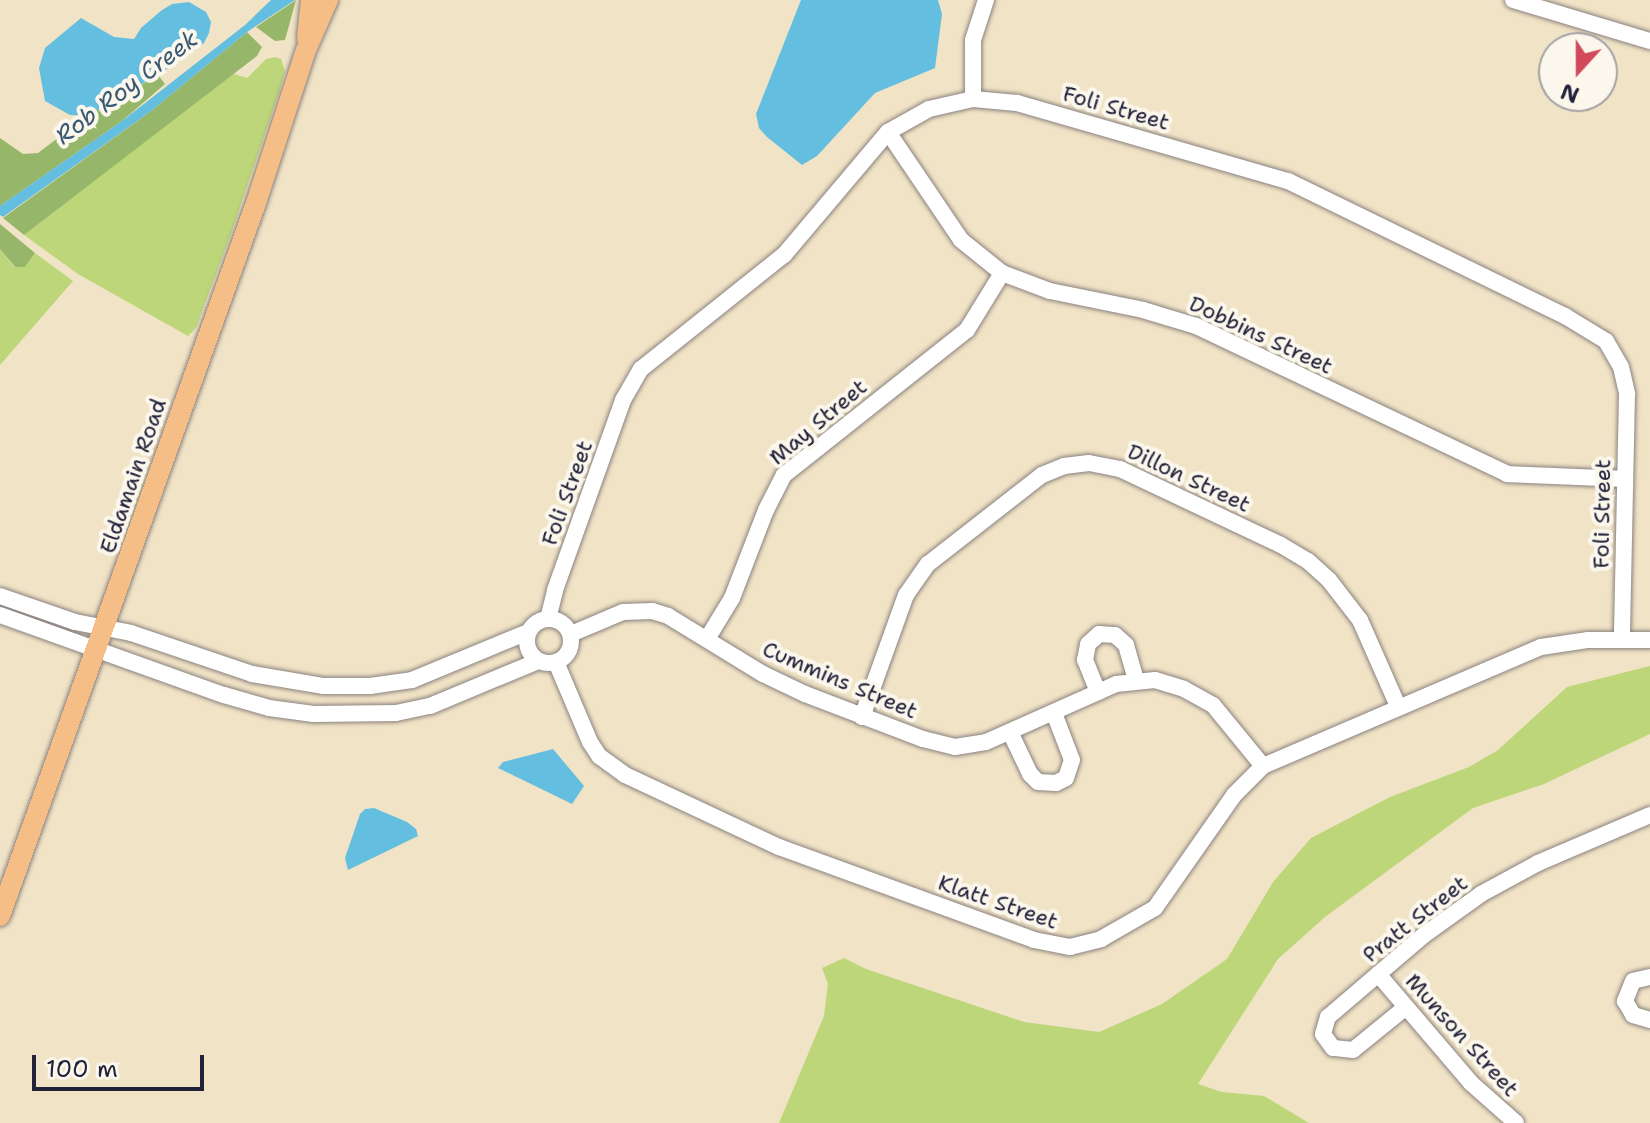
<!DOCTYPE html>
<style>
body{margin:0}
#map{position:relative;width:1650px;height:1123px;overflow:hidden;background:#f1e3c5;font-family:"Shantell Sans",sans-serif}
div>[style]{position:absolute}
.green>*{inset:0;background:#bdd67a}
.forest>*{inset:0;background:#96b76a}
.water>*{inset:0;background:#63bee0}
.roads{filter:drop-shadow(0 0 2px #8a8280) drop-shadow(0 0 2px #8a8280)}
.minor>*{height:16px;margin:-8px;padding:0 8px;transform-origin:8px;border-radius:8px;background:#fff}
.minor>.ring{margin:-8px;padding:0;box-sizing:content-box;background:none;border:16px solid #fff;border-radius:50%}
.major>*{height:20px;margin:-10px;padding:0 10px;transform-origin:10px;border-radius:10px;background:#f6be87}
span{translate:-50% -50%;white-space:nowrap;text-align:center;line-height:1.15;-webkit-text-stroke:8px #fbf7ec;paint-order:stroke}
.street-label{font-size:22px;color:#22223b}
.water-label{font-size:24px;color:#395975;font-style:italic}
.north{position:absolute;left:1538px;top:32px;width:80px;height:80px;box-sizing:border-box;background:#fbf7ec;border:2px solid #a4a2a5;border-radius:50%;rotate:201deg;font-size:22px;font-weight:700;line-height:32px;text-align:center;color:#22223b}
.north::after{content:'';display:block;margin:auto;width:28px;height:36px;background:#d1495b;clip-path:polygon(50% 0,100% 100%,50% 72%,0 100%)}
.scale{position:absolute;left:32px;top:1055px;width:172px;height:36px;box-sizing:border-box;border:4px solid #22223b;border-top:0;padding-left:10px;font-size:24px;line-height:28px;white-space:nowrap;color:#22223b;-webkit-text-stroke:6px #fbf7ec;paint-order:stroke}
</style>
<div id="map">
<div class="green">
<div style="clip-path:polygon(275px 57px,281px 59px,285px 71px,280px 89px,232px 231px,196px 328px,188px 336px,78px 274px,24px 235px,231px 73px,247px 78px,266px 59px)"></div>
<div style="clip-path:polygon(0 249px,14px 267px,25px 267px,35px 253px,73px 281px,0 365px)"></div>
<div style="clip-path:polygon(1650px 666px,1650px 734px,1544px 784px,1473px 808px,1325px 917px,1278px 959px,1198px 1084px,1222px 1092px,1264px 1096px,1309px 1123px,779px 1123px,824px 1016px,828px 984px,822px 968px,844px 958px,866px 969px,1024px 1022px,1099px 1032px,1162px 1004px,1227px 959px,1273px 882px,1311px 838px,1390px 797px,1469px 767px,1498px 750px,1567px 687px)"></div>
</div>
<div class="forest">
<div style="clip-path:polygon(296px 0,285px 40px,275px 41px,256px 27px)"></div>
<div style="clip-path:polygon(247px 32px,262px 47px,257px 56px,24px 235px,3px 218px,151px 111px)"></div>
<div style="clip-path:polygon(158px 75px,165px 84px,122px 121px,0 206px,0 138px,23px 154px,38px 153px,87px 116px)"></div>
<div style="clip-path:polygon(0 224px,35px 253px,25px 267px,15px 267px,0 249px)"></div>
</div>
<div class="water">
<div style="clip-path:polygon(271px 0,295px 0,247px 32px,151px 111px,3px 217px,0 215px,0 206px,122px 121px,245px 25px)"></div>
<div style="clip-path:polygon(801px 0,938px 0,942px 14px,935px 68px,875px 93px,817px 156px,802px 165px,767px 137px,759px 128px,756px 114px)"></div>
<div style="clip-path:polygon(189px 2px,206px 12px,211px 22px,209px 33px,204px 43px,169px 68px,87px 116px,70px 115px,45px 101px,39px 68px,45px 48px,81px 18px,114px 37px,134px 39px,141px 28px,162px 10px,172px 4px)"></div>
<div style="clip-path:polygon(553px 749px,584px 786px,572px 804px,498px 768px,503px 762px)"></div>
<div style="clip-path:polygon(374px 808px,407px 822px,416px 829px,418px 836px,348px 870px,345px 858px,360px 814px,365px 809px)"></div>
</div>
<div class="roads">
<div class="minor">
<div style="left:1513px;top:0;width:143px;rotate:16.7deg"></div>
<div style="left:973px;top:99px;width:59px;rotate:-90deg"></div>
<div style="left:973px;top:40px;width:42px;rotate:-72deg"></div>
<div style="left:888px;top:132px;width:130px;rotate:55.9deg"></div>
<div style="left:961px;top:240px;width:53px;rotate:38.8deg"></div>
<div style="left:1002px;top:273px;width:51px;rotate:20.6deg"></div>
<div style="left:1050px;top:291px;width:95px;rotate:11.5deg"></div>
<div style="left:1143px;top:310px;width:55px;rotate:16.8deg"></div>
<div style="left:1196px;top:326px;width:344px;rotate:25.4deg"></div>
<div style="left:1507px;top:474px;width:117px;rotate:2.4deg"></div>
<div style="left:0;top:596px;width:79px;rotate:19.1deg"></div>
<div style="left:75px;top:622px;width:57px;rotate:11.1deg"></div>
<div style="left:131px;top:633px;width:128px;rotate:18.7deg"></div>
<div style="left:252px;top:674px;width:73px;rotate:9.5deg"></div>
<div style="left:324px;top:686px;width:46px"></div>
<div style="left:370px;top:686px;width:42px;rotate:-8.1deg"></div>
<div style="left:412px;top:680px;width:126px;rotate:-22.5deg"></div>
<div style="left:0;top:615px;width:238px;rotate:19.7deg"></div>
<div style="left:224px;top:695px;width:47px;rotate:16.1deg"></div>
<div style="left:269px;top:708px;width:45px;rotate:7.6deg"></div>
<div style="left:314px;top:714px;width:82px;rotate:-0.7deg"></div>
<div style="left:396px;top:713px;width:35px;rotate:-12deg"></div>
<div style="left:430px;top:706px;width:117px;rotate:-22.6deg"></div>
<div class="ring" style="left:527px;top:619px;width:28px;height:28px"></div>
<div style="left:548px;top:619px;width:30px;rotate:-76deg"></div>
<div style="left:555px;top:590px;width:202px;rotate:-70.3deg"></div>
<div style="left:623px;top:400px;width:36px;rotate:-60deg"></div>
<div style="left:641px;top:369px;width:183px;rotate:-38.6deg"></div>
<div style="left:784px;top:255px;width:161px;rotate:-49.8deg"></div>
<div style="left:888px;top:132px;width:47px;rotate:-29.3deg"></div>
<div style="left:929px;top:109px;width:45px;rotate:-12.8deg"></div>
<div style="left:973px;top:99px;width:44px;rotate:5.2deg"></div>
<div style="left:1017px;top:103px;width:282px;rotate:16.1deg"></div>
<div style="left:1288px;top:181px;width:308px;rotate:26deg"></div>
<div style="left:1565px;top:316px;width:48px;rotate:31.4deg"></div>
<div style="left:1606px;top:341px;width:30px;rotate:60deg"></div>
<div style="left:1621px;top:367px;width:28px;rotate:77deg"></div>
<div style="left:1627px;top:394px;width:246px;rotate:91.2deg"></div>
<div style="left:571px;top:634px;width:56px;rotate:-22.9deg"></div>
<div style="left:623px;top:612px;width:29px;rotate:-2deg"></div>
<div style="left:652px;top:611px;width:17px;rotate:17deg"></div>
<div style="left:668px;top:616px;width:111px;rotate:31.4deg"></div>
<div style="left:763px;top:674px;width:47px;rotate:25.5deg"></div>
<div style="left:805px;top:694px;width:126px;rotate:20.9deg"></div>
<div style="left:923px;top:739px;width:33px;rotate:14deg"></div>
<div style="left:955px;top:747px;width:31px;rotate:-9deg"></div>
<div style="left:986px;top:742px;width:142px;rotate:-24deg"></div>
<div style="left:1116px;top:684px;width:39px;rotate:-6deg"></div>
<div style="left:1155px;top:680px;width:30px;rotate:17deg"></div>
<div style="left:1184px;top:689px;width:33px;rotate:29deg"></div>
<div style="left:1213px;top:705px;width:79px;rotate:50.7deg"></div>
<div style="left:707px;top:639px;width:48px;rotate:-58.6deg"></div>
<div style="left:732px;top:598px;width:94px;rotate:-68.9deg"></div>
<div style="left:766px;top:510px;width:39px;rotate:-63deg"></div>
<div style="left:784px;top:475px;width:233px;rotate:-38.4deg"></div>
<div style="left:967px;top:330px;width:67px;rotate:-58.4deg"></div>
<div style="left:556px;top:662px;width:87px;rotate:67deg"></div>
<div style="left:590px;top:742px;width:17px;rotate:57deg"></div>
<div style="left:599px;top:756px;width:32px;rotate:36deg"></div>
<div style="left:625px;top:775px;width:170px;rotate:25.1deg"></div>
<div style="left:779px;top:847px;width:271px;rotate:20deg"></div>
<div style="left:1034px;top:940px;width:37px;rotate:11deg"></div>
<div style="left:1070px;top:947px;width:32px;rotate:-14deg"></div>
<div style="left:1101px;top:939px;width:62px;rotate:-29.9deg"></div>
<div style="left:1155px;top:908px;width:138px;rotate:-55deg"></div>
<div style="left:1234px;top:795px;width:41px;rotate:-45deg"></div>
<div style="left:1263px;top:766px;width:302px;rotate:-23.2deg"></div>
<div style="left:1541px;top:647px;width:48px;rotate:-8.5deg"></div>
<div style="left:1588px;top:640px;width:62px"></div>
<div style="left:1098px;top:692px;width:35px;rotate:-112deg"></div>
<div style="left:1085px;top:660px;width:16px;rotate:-79deg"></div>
<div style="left:1088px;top:644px;width:15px;rotate:-42deg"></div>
<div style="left:1099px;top:634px;width:16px;rotate:4deg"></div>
<div style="left:1115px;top:635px;width:15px;rotate:42deg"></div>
<div style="left:1126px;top:645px;width:36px;rotate:74deg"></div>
<div style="left:862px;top:717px;width:130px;rotate:-70.2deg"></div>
<div style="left:906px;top:595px;width:38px;rotate:-55deg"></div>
<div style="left:928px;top:564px;width:145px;rotate:-38deg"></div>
<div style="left:1042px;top:475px;width:24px;rotate:-22deg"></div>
<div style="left:1064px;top:466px;width:25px;rotate:-7deg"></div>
<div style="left:1089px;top:463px;width:32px;rotate:11deg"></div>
<div style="left:1120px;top:469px;width:178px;rotate:25.3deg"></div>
<div style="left:1281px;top:545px;width:31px;rotate:31deg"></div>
<div style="left:1308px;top:561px;width:28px;rotate:42deg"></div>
<div style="left:1329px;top:580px;width:51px;rotate:52.2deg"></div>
<div style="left:1360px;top:620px;width:94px;rotate:66.2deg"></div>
<div style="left:1010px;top:732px;width:47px;rotate:64.5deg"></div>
<div style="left:1030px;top:774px;width:11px;rotate:45deg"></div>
<div style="left:1038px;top:782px;width:18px;rotate:3deg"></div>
<div style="left:1056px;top:783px;width:11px;rotate:-27deg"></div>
<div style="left:1066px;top:778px;width:19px;rotate:-72deg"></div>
<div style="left:1072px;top:760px;width:50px;rotate:-111deg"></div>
<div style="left:1378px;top:974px;width:143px;rotate:49.5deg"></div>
<div style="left:1471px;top:1083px;width:60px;rotate:41.6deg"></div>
<div style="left:1650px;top:977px;width:17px;rotate:167deg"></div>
<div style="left:1633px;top:981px;width:22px;rotate:112deg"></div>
<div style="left:1625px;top:1001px;width:16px;rotate:60deg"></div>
<div style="left:1633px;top:1015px;width:18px;rotate:16deg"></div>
<div style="left:1406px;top:1007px;width:68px;rotate:140.9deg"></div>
<div style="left:1353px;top:1050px;width:20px;rotate:-174deg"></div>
<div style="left:1333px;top:1048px;width:17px;rotate:-126deg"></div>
<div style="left:1323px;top:1034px;width:18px;rotate:-74deg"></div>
<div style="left:1328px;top:1017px;width:126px;rotate:-40.5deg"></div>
<div style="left:1424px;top:935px;width:70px;rotate:-35.7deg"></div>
<div style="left:1481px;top:894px;width:65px;rotate:-28.5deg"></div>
<div style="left:1538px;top:863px;width:122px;rotate:-23.2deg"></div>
</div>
<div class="major">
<div style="left:307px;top:38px;width:38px;rotate:-84deg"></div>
<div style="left:0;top:916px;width:758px;rotate:-70.25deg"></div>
<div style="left:256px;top:203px;width:161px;rotate:-71.9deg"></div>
<div style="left:306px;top:50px;width:55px;rotate:-66.3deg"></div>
</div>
</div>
<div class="street-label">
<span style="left:1116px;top:108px;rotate:16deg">Foli Street</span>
<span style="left:1261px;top:335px;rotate:25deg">Dobbins Street</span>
<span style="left:818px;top:422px;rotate:-40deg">May Street</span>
<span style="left:133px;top:476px;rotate:-71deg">Eldamain Road</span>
<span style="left:1189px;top:478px;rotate:25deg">Dillon Street</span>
<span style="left:567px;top:493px;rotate:-70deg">Foli Street</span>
<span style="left:1602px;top:514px;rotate:-89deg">Foli Street</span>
<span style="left:840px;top:680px;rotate:23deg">Cummins Street</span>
<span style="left:998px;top:902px;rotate:19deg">Klatt Street</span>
<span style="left:1415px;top:919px;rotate:-38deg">Pratt Street</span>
<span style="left:1462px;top:1035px;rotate:48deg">Munson Street</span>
</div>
<div class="water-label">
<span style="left:127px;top:88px;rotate:-37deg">Rob Roy Creek</span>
</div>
<div class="north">N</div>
<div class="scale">100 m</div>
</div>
